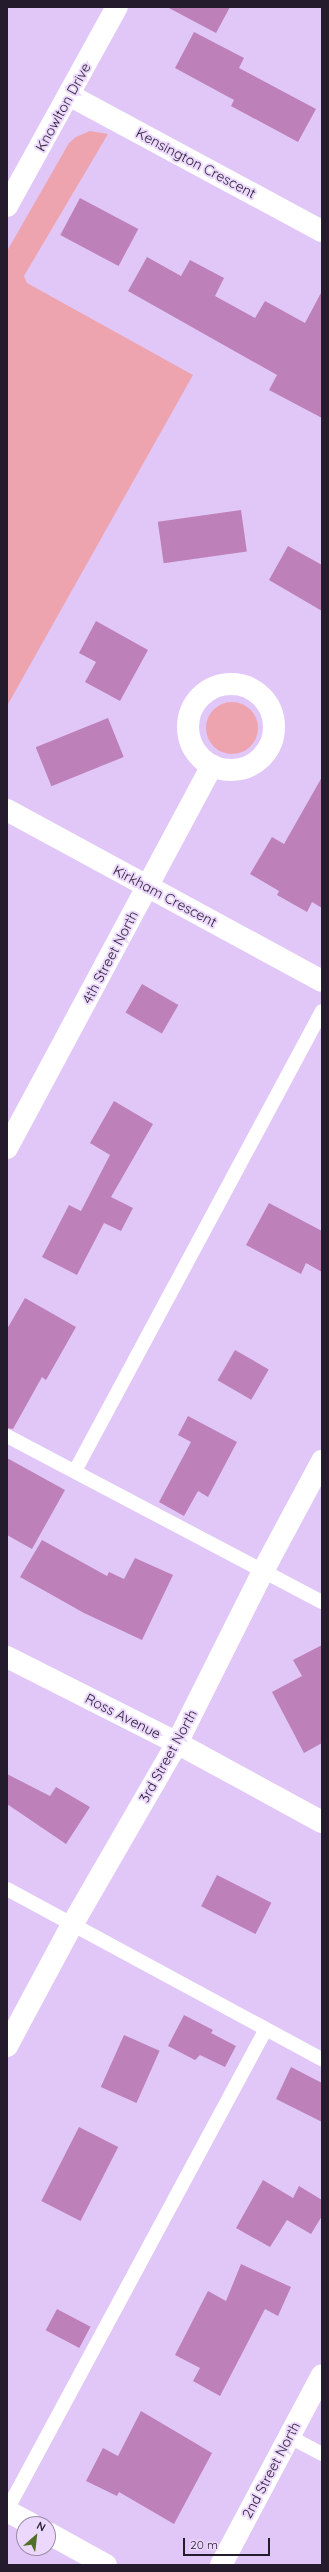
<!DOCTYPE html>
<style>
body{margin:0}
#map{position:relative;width:329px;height:2572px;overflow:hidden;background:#e1c7f7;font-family:Quicksand,sans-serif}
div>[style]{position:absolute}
.green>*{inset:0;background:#eea4af}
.round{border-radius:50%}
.building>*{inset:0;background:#bd80b8;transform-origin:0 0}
.service>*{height:14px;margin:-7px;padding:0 7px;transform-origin:7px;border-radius:7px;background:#fff}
.minor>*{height:22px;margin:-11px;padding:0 11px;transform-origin:11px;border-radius:11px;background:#fff}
.minor>.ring{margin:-11px;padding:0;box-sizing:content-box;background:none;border:22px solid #fff;border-radius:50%}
.tertiary>*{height:22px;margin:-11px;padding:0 11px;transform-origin:11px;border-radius:11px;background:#fff}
span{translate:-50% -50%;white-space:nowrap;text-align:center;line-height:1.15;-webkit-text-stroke:4px #ecd7fd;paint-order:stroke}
.street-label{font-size:14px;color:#241b2c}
.frame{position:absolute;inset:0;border:8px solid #241b2c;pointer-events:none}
.north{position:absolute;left:16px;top:2516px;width:40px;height:40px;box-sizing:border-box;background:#ecd7fd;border:1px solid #9c8ca9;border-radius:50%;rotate:28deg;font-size:11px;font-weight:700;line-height:16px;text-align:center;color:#241b2c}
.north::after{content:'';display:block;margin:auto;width:14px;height:18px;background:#507026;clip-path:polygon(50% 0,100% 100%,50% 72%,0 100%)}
.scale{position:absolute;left:183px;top:2538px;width:87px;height:18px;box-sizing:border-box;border:2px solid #241b2c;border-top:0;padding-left:5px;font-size:12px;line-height:14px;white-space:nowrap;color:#241b2c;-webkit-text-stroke:3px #ecd7fd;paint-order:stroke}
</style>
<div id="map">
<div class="green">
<div style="clip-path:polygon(90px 131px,108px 134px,24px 276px,27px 283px,193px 375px,7px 706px,7px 251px,69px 143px,76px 137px)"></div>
<div class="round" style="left:206px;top:702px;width:52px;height:52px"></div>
</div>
<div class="building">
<div style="clip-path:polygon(167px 7px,230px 7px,216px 33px)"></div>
<div style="clip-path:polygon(194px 32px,244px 58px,239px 68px,316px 109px,298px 142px,231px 106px,234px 100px,175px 68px)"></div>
<div style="left:80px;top:198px;width:66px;height:42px;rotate:28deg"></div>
<div style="clip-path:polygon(147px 257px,181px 276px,190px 260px,224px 278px,215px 296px,255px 318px,265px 301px,305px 323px,322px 291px,322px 418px,269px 390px,277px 375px,128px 291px)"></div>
<div style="left:241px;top:510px;width:42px;height:84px;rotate:82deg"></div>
<div style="clip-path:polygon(288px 546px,322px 565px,322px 611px,269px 580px)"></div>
<div style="clip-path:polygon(96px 621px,148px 650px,120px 701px,85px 682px,96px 662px,79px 653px)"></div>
<div style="left:108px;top:718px;width:42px;height:78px;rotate:68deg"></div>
<div style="clip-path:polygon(322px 777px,322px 908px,312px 902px,307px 912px,277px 895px,279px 891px,250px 874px,272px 837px,284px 844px)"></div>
<div style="left:142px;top:984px;width:42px;height:33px;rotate:30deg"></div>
<div style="clip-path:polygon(114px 1101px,153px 1124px,111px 1197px,133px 1208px,121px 1231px,104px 1223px,77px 1275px,42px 1257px,69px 1205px,81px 1211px,110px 1155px,90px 1143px)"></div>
<div style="clip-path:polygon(269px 1203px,322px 1231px,322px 1272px,306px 1263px,301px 1274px,246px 1245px)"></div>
<div style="clip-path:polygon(25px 1298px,76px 1327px,46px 1380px,42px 1377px,13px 1429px,7px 1428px,7px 1329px)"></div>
<div style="left:235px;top:1350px;width:39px;height:35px;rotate:30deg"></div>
<div style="clip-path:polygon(188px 1416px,237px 1442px,208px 1497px,198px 1491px,184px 1516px,159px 1502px,191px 1442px,178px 1435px)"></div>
<div style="clip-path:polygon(7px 1458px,65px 1490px,32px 1549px,7px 1535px)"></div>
<div style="clip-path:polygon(42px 1540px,107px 1576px,109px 1572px,124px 1579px,135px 1558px,173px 1575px,142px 1640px,84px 1613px,20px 1577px)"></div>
<div style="clip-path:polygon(322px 1645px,322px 1743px,304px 1753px,272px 1692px,302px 1676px,293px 1660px)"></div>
<div style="clip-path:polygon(7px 1774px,50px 1796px,56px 1787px,90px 1807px,66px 1844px,7px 1804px)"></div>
<div style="left:217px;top:1875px;width:61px;height:35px;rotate:27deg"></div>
<div style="clip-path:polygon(184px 2015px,213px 2030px,211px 2033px,236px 2046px,225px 2067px,200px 2055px,195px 2060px,168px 2046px)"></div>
<div style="left:124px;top:2035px;width:39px;height:57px;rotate:24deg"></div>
<div style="clip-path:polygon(291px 2067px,322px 2083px,322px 2122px,276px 2099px)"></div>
<div style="left:79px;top:2127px;width:44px;height:83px;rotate:27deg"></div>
<div style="clip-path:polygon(263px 2180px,293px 2198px,299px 2186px,322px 2200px,322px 2216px,311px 2234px,287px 2220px,270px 2247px,236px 2228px)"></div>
<div style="clip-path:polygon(241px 2264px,291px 2287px,278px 2316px,265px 2309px,220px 2396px,193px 2381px,200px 2368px,175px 2355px,208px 2291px,226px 2301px)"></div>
<div style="left:57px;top:2309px;width:38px;height:24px;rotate:28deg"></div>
<div style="clip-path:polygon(141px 2411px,212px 2453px,174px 2524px,119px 2492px,117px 2496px,86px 2481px,103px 2448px,118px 2456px)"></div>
</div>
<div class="service">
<div style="left:7px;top:1436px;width:356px;rotate:27.8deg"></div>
<div style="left:75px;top:1471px;width:522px;rotate:-61.77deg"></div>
<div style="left:7px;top:1889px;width:358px;rotate:28.4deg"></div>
<div style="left:290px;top:2437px;width:36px;rotate:28deg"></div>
<div style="left:7px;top:2510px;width:546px;rotate:-61.7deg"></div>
</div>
<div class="minor">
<div style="left:69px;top:95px;width:287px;rotate:28.3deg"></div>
<div class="ring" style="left:188px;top:684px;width:64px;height:64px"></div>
<div style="left:7px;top:810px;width:358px;rotate:28.5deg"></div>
<div style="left:7px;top:1148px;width:434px;rotate:-61.8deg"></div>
<div style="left:7px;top:1657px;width:191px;rotate:26.8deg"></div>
<div style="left:177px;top:1743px;width:165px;rotate:28.6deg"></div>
<div style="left:7px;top:2046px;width:137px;rotate:-61.8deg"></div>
<div style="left:72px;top:1925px;width:210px;rotate:-60deg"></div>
<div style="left:177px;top:1743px;width:192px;rotate:-63.4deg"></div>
<div style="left:263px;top:1571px;width:125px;rotate:-61.8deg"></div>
<div style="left:7px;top:2511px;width:27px;rotate:28deg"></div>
<div style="left:48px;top:2533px;width:66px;rotate:28.9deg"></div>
<div style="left:221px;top:2565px;width:215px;rotate:-62deg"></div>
</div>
<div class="tertiary">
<div style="left:7px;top:206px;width:227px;rotate:-61.1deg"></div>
</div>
<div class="street-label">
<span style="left:63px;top:107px;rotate:-61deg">Knowlton Drive</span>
<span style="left:196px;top:163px;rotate:28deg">Kensington Crescent</span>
<span style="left:165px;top:896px;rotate:28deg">Kirkham Crescent</span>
<span style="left:110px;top:957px;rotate:-62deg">4th Street North</span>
<span style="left:123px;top:1716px;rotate:27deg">Ross Avenue</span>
<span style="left:168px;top:1756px;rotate:-61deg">3rd Street North</span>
<span style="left:271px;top:2470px;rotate:-62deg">2nd Street North</span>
</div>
<div class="frame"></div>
<div class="north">N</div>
<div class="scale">20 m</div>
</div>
